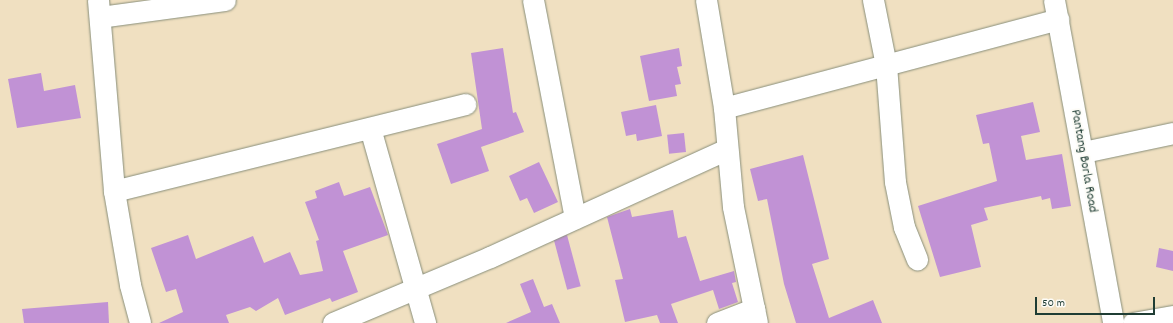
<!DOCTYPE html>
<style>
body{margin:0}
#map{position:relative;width:1173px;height:323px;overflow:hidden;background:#f0e0c1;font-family:Dekko,sans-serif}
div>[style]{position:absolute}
.building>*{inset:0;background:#c192d5;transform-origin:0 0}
.roads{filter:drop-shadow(0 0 1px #888e7a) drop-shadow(0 0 1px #888e7a)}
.minor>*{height:21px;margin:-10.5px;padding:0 10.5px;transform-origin:10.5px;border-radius:10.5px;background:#fff}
span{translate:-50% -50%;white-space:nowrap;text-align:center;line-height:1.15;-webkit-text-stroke:4px #fdfcf7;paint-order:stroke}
.street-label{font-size:14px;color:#1f3d34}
.scale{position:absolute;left:1035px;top:297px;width:120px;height:18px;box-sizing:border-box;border:2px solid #1f3d34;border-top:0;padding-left:5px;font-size:12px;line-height:14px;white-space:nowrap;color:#1f3d34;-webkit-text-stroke:3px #fdfcf7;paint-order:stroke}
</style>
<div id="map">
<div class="building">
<div style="clip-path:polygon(503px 48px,513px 113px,516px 112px,524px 132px,481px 147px,489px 171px,451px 184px,437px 144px,482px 129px,471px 53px)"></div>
<div style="clip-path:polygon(679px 48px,682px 66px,677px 67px,681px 84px,675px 85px,677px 96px,649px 101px,640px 56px)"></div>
<div style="clip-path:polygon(41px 73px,44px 91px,75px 85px,81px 118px,17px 128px,8px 79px)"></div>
<div style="clip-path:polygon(1033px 102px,1040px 132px,1021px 136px,1026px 160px,1062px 154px,1071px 206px,1052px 209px,1050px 198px,1042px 200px,1041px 196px,984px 208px,988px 220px,971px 225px,981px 267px,940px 277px,918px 206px,997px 181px,989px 143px,983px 144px,976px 115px)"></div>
<div style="clip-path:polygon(656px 105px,662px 136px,637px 141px,636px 134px,626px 136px,621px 112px)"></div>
<div style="left:684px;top:133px;width:19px;height:17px;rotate:84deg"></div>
<div style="clip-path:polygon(803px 155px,829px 259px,812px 264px,829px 318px,873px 300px,882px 323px,796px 323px,784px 284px,767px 199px,758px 201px,750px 169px)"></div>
<div style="clip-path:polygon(539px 162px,558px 202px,534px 213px,527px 198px,520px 201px,509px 176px)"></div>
<div style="clip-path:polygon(339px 182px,344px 196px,370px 187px,388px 235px,343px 251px,358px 292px,332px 302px,330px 298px,285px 315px,278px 298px,256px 311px,250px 307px,226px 315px,229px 323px,159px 323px,183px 312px,176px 289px,166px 292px,151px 248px,188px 235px,196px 259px,253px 236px,264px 263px,290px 252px,300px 275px,323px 271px,316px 241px,319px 240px,305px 202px,317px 198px,315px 191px)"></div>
<div style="clip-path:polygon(630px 209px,632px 217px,673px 210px,678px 238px,686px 236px,700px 281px,734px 271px,736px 282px,732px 283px,738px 302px,719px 309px,713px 290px,671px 304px,678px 323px,660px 323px,657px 315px,625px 322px,615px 280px,623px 279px,607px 217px)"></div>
<div style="left:567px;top:235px;width:53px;height:14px;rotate:75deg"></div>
<div style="clip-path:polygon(1159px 248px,1173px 251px,1173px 271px,1156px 267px)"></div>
<div style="clip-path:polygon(533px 279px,544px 307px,552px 304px,560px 323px,506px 323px,531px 312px,520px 284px)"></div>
<div style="clip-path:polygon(108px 302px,109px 323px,24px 323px,22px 309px)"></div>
</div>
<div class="roads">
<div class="minor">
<div style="left:98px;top:0;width:192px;rotate:85.2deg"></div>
<div style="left:114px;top:191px;width:95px;rotate:80.3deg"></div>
<div style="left:130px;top:285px;width:39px;rotate:75deg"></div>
<div style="left:533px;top:0;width:222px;rotate:79.1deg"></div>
<div style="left:706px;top:0;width:109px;rotate:80.5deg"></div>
<div style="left:724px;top:108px;width:99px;rotate:84.8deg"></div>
<div style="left:733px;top:207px;width:118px;rotate:78.3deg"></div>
<div style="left:873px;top:0;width:66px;rotate:78.7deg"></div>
<div style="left:886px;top:65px;width:117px;rotate:85.6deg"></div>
<div style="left:895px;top:182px;width:46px;rotate:78.7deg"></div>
<div style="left:904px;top:227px;width:35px;rotate:68deg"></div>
<div style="left:1054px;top:0;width:328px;rotate:79.6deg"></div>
<div style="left:100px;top:17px;width:126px;rotate:-7.7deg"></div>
<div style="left:724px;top:108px;width:346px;rotate:-14.9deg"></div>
<div style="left:370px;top:128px;width:203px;rotate:74.2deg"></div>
<div style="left:1083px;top:152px;width:92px;rotate:-11.9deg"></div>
<div style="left:114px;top:191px;width:362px;rotate:-13.9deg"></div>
<div style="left:333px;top:323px;width:170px;rotate:-22.8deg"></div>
<div style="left:490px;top:257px;width:260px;rotate:-24.5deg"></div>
<div style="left:717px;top:323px;width:40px;rotate:-21deg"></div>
<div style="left:1133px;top:323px;width:41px;rotate:-9.9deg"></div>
</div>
</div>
<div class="street-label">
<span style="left:1084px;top:161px;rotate:80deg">Pantang Borla Road</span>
</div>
<div class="scale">50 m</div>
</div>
